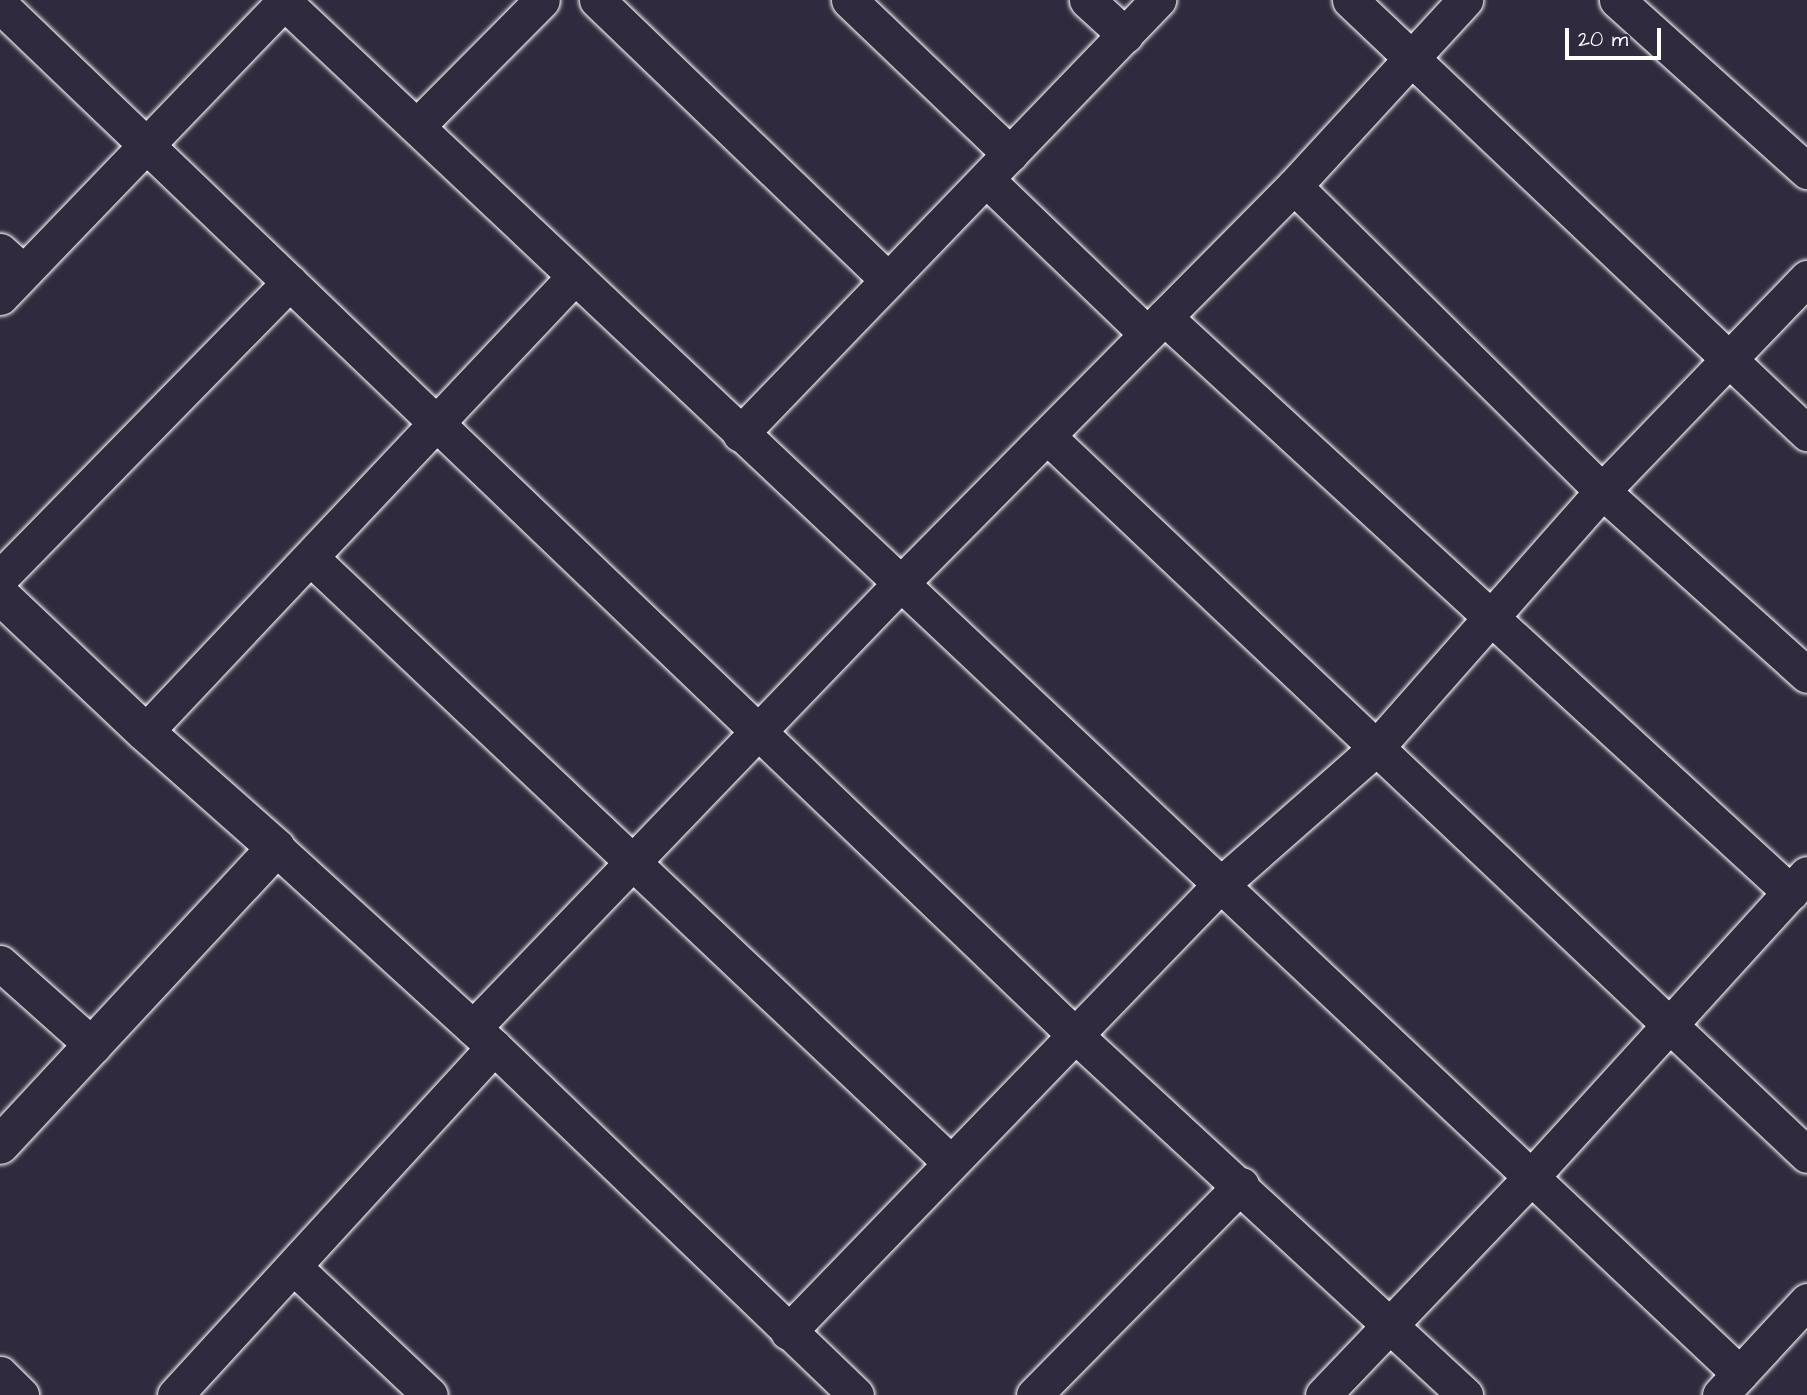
<!DOCTYPE html>
<style>
body{margin:0}
#map{position:relative;width:1807px;height:1395px;overflow:hidden;background:#2f2a3d;font-family:"Architects Daughter",sans-serif}
div>[style]{position:absolute}
.roads{filter:drop-shadow(0 0 2px #fff) drop-shadow(0 0 2px #fff)}
.street>*{height:35px;margin:-17.5px;padding:0 17.5px;transform-origin:17.5px;border-radius:17.5px;background:#2f2a3d}
.secondary>*{height:38px;margin:-19px;padding:0 19px;transform-origin:19px;border-radius:19px;background:#2f2a3d}
span{translate:-50% -50%;white-space:nowrap;text-align:center;line-height:1.15;-webkit-text-stroke:5px #2f2a3d;paint-order:stroke}
.scale{position:absolute;left:1565px;top:28px;width:96px;height:32px;box-sizing:border-box;border:4px solid #fff;border-top:0;padding-left:9px;font-size:21px;line-height:24px;white-space:nowrap;color:#fff;-webkit-text-stroke:5px #2f2a3d;paint-order:stroke}
</style>
<div id="map">
<div class="roads">
<div class="street">
<div style="left:282px;top:0;width:2003px;rotate:43.3deg"></div>
<div style="left:597px;top:0;width:404px;rotate:43.9deg"></div>
<div style="left:849px;top:0;width:223px;rotate:43.7deg"></div>
<div style="left:1087px;top:0;width:52px;rotate:42.6deg"></div>
<div style="left:1350px;top:0;width:630px;rotate:43.46deg"></div>
<div style="left:1617px;top:0;width:256px;rotate:42deg"></div>
<div style="left:0;top:5px;width:1489px;rotate:43.78deg"></div>
<div style="left:1075px;top:1035px;width:531px;rotate:42.71deg"></div>
<div style="left:417px;top:126px;width:177px;rotate:-45.2deg"></div>
<div style="left:987px;top:180px;width:222px;rotate:43.9deg"></div>
<div style="left:1294px;top:186px;width:433px;rotate:44.7deg"></div>
<div style="left:1602px;top:491px;width:275px;rotate:41.9deg"></div>
<div style="left:0;top:251px;width:31px;rotate:42deg"></div>
<div style="left:0;top:297px;width:409px;rotate:-46.1deg"></div>
<div style="left:1164px;top:317px;width:851px;rotate:42.57deg"></div>
<div style="left:740px;top:434px;width:603px;rotate:-46.08deg"></div>
<div style="left:1047px;top:436px;width:1046px;rotate:43.41deg"></div>
<div style="left:312px;top:559px;width:879px;rotate:43.39deg"></div>
<div style="left:0;top:578px;width:414px;rotate:-45.6deg"></div>
<div style="left:145px;top:732px;width:624px;rotate:-46.69deg"></div>
<div style="left:276px;top:848px;width:295px;rotate:42.4deg"></div>
<div style="left:494px;top:1047px;width:502px;rotate:43.87deg"></div>
<div style="left:0;top:963px;width:125px;rotate:41.7deg"></div>
<div style="left:473px;top:1028px;width:616px;rotate:-46.12deg"></div>
<div style="left:900px;top:584px;width:560px;rotate:-45.29deg"></div>
<div style="left:1294px;top:186px;width:253px;rotate:-47.4deg"></div>
<div style="left:295px;top:1268px;width:185px;rotate:43.3deg"></div>
<div style="left:788px;top:1332px;width:619px;rotate:-45.98deg"></div>
<div style="left:1218px;top:887px;width:208px;rotate:-41.3deg"></div>
<div style="left:1374px;top:750px;width:345px;rotate:-48.6deg"></div>
<div style="left:1602px;top:491px;width:296px;rotate:-46.1deg"></div>
<div style="left:0;top:1374px;width:30px;rotate:45deg"></div>
<div style="left:175px;top:1395px;width:472px;rotate:-47.5deg"></div>
<div style="left:1034px;top:1395px;width:295px;rotate:-45.4deg"></div>
<div style="left:1323px;top:1395px;width:303px;rotate:-46.3deg"></div>
<div style="left:1532px;top:1176px;width:408px;rotate:-47.7deg"></div>
<div style="left:1720px;top:1395px;width:128px;rotate:-47.2deg"></div>
</div>
<div class="secondary">
<div style="left:0;top:595px;width:199px;rotate:43.4deg"></div>
<div style="left:145px;top:732px;width:175px;rotate:41.5deg"></div>
<div style="left:276px;top:848px;width:405px;rotate:132.9deg"></div>
</div>
</div>
<div class="scale">20 m</div>
</div>
